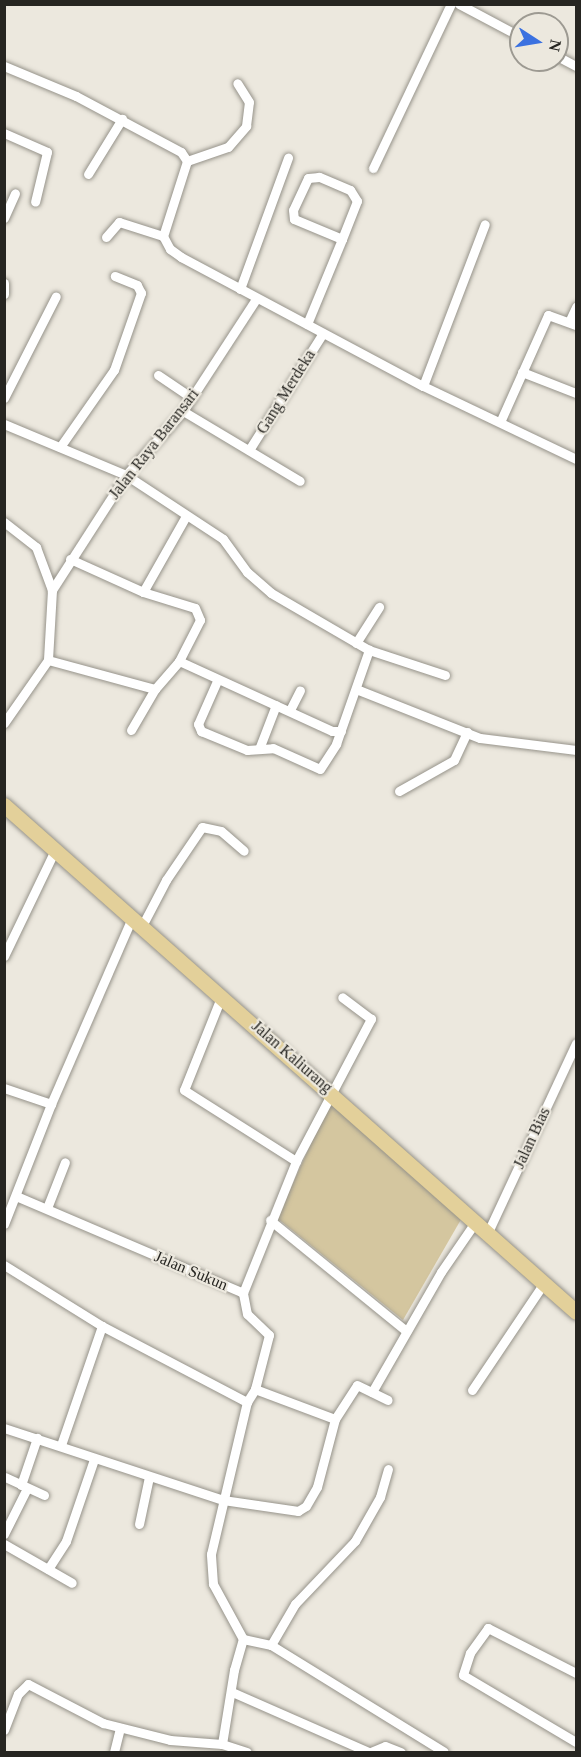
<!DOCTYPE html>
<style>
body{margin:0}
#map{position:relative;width:581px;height:1757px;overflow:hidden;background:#ece8de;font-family:Georgia,serif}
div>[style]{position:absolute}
.green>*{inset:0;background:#d4c69f}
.roads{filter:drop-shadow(0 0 2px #96938a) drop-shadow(0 0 2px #96938a)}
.minor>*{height:9px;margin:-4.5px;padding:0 4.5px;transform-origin:4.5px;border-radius:4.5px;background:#fff}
.primary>*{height:15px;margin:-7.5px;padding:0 7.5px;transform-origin:7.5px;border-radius:7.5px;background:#e3d09a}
span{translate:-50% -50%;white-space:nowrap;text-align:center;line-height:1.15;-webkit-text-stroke:4.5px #ece8de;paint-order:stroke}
.street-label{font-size:16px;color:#262521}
.frame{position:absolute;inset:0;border:6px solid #262521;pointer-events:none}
.north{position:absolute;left:509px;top:12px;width:60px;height:60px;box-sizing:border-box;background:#ece8de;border:2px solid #9d9a92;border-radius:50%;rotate:102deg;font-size:16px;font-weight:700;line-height:24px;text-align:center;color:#262521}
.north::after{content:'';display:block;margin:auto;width:21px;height:27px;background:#3b71e0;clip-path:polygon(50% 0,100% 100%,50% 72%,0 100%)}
</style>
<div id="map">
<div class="green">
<div style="clip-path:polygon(331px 1100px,463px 1216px,403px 1320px,277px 1218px)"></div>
</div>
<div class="roads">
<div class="minor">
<div style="left:459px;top:4px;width:70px;rotate:28deg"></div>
<div style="left:557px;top:56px;width:21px;rotate:28deg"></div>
<div style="left:4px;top:66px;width:78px;rotate:22.6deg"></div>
<div style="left:76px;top:96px;width:119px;rotate:28.1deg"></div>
<div style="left:181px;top:152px;width:11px;rotate:56deg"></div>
<div style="left:187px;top:161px;width:79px;rotate:107.7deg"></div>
<div style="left:163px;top:236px;width:15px;rotate:62deg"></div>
<div style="left:170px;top:249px;width:14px;rotate:36deg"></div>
<div style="left:181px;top:257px;width:274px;rotate:28.1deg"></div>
<div style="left:423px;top:386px;width:170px;rotate:25.5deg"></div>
<div style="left:4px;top:133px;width:47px;rotate:23.8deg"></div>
<div style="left:47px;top:152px;width:51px;rotate:103.5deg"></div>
<div style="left:187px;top:161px;width:43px;rotate:-18.9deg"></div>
<div style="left:228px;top:147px;width:28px;rotate:-49deg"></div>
<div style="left:246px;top:126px;width:24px;rotate:-83deg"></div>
<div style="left:249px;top:102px;width:22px;rotate:-122deg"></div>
<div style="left:373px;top:168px;width:182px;rotate:-64.6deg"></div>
<div style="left:88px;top:174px;width:65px;rotate:-58.3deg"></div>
<div style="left:4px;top:218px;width:27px;rotate:-66deg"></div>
<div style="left:106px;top:237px;width:20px;rotate:-49deg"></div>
<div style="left:119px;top:222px;width:46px;rotate:17.7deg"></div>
<div style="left:4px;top:283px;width:11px;rotate:90deg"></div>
<div style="left:240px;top:289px;width:140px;rotate:-69.9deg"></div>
<div style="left:569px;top:322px;width:17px;rotate:-65deg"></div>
<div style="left:307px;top:324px;width:92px;rotate:-67.6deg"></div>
<div style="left:342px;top:239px;width:41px;rotate:-68.5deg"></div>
<div style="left:357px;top:201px;width:13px;rotate:-122deg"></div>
<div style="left:350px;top:190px;width:34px;rotate:-157deg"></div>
<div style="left:319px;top:177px;width:11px;rotate:175deg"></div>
<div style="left:308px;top:178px;width:35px;rotate:115deg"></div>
<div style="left:293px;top:210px;width:9px;rotate:84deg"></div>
<div style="left:294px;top:219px;width:52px;rotate:22.6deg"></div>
<div style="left:522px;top:372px;width:58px;rotate:21.3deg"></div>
<div style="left:158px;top:375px;width:41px;rotate:34.1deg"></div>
<div style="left:423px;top:386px;width:173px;rotate:-69.1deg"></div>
<div style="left:4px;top:398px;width:114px;rotate:-63deg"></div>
<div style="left:183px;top:411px;width:136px;rotate:30.9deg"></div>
<div style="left:501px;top:420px;width:115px;rotate:-65.9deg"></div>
<div style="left:548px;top:315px;width:30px;rotate:20deg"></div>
<div style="left:4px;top:424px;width:132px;rotate:22.7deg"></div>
<div style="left:126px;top:475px;width:116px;rotate:33.4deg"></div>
<div style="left:223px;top:539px;width:41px;rotate:54deg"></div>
<div style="left:247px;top:572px;width:32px;rotate:41deg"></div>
<div style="left:271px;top:593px;width:113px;rotate:30.2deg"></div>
<div style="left:369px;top:650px;width:80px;rotate:18.2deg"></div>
<div style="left:60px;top:447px;width:94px;rotate:-55deg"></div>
<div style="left:114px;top:370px;width:82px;rotate:-70.7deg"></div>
<div style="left:141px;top:293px;width:9px;rotate:-117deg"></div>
<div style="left:137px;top:285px;width:24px;rotate:-158deg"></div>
<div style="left:249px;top:450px;width:138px;rotate:-57.7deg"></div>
<div style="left:4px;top:522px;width:41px;rotate:38deg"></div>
<div style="left:36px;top:547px;width:46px;rotate:69.6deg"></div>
<div style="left:52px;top:590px;width:70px;rotate:93.3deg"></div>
<div style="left:48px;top:660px;width:77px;rotate:124.9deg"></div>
<div style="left:70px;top:559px;width:80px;rotate:24.3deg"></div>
<div style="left:143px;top:592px;width:54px;rotate:17.1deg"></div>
<div style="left:195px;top:608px;width:13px;rotate:67deg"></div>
<div style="left:200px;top:620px;width:46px;rotate:117.1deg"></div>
<div style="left:179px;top:661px;width:168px;rotate:24.6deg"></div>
<div style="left:332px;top:731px;width:9px"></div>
<div style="left:52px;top:590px;width:137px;rotate:-57.2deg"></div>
<div style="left:126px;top:475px;width:86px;rotate:-48.3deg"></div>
<div style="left:183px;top:411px;width:134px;rotate:-56.9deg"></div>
<div style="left:143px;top:592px;width:87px;rotate:-60.5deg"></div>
<div style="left:356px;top:643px;width:43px;rotate:-57.4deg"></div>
<div style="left:48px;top:660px;width:111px;rotate:15.2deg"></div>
<div style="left:155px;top:689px;width:37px;rotate:-49deg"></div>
<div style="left:217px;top:681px;width:47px;rotate:113.8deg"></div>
<div style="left:198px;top:724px;width:8px;rotate:67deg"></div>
<div style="left:201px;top:731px;width:50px;rotate:22.4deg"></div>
<div style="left:247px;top:750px;width:26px;rotate:-4deg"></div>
<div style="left:273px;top:748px;width:51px;rotate:24.1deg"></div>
<div style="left:320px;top:769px;width:30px;rotate:-57deg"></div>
<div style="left:336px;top:744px;width:100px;rotate:-70.7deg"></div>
<div style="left:356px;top:689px;width:133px;rotate:21.6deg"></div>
<div style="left:480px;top:738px;width:97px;rotate:7.1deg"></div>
<div style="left:290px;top:710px;width:22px;rotate:-63deg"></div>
<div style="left:131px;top:730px;width:48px;rotate:-59.7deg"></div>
<div style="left:259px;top:749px;width:47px;rotate:-68.9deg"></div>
<div style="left:399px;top:791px;width:63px;rotate:-29.4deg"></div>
<div style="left:454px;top:760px;width:31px;rotate:-65deg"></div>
<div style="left:142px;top:926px;width:52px;rotate:-62.4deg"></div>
<div style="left:166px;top:880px;width:64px;rotate:-55.8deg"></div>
<div style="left:202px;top:827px;width:19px;rotate:12deg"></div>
<div style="left:221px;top:831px;width:30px;rotate:41deg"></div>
<div style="left:4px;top:956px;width:115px;rotate:-64.3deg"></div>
<div style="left:222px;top:995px;width:102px;rotate:111.8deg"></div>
<div style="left:184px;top:1090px;width:133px;rotate:32.4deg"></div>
<div style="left:4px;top:1088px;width:50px;rotate:18.8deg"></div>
<div style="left:16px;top:1196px;width:247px;rotate:23.1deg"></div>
<div style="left:47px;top:1208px;width:49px;rotate:-68.6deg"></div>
<div style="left:270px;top:1220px;width:176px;rotate:39.2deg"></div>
<div style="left:4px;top:1224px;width:129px;rotate:-68.6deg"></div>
<div style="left:51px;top:1104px;width:203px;rotate:-66.5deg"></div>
<div style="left:488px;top:1232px;width:208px;rotate:-65deg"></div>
<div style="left:4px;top:1265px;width:115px;rotate:31.9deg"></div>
<div style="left:102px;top:1326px;width:164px;rotate:27.7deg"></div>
<div style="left:255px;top:1389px;width:85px;rotate:20.6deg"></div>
<div style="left:472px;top:1390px;width:129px;rotate:-56.1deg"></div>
<div style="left:372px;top:1392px;width:138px;rotate:-60.1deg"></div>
<div style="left:441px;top:1272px;width:62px;rotate:-55.5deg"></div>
<div style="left:4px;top:1428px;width:231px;rotate:18.2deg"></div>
<div style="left:223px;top:1500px;width:76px;rotate:8.3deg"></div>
<div style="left:298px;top:1511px;width:9px;rotate:-32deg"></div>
<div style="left:306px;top:1506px;width:22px;rotate:-60deg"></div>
<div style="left:317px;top:1487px;width:70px;rotate:-75.2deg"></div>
<div style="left:335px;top:1419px;width:40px;rotate:-57.1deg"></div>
<div style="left:357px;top:1385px;width:34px;rotate:26deg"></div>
<div style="left:61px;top:1445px;width:126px;rotate:-71deg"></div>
<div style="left:5px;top:1477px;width:43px;rotate:24.8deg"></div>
<div style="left:21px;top:1485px;width:50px;rotate:-71.2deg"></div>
<div style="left:139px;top:1524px;width:48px;rotate:-78deg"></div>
<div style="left:4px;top:1534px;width:51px;rotate:-63.4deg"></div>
<div style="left:4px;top:1544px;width:78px;rotate:29.8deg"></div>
<div style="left:48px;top:1569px;width:33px;rotate:-57deg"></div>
<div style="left:66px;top:1541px;width:87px;rotate:-71.1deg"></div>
<div style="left:243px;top:1639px;width:29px;rotate:12deg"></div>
<div style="left:271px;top:1645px;width:203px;rotate:31.7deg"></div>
<div style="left:271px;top:1645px;width:48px;rotate:-59.7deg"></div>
<div style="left:295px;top:1604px;width:87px;rotate:-46.4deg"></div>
<div style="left:355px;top:1541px;width:51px;rotate:-60.4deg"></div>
<div style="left:380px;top:1497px;width:29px;rotate:-74deg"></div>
<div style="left:576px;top:1673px;width:99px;rotate:-152.9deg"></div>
<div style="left:488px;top:1628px;width:31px;rotate:126deg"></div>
<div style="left:470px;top:1653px;width:23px;rotate:108deg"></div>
<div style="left:463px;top:1675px;width:131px;rotate:30.7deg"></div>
<div style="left:232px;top:1692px;width:150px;rotate:23.7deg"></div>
<div style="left:4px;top:1730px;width:39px;rotate:-69deg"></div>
<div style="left:18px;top:1694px;width:14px;rotate:-45deg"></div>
<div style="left:28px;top:1684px;width:85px;rotate:27.5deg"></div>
<div style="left:103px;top:1723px;width:69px;rotate:14.2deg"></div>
<div style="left:170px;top:1740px;width:52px;rotate:4.4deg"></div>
<div style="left:222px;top:1744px;width:26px;rotate:18deg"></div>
<div style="left:222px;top:1744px;width:75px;rotate:-80.8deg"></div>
<div style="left:234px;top:1670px;width:32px;rotate:-74deg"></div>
<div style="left:243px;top:1639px;width:63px;rotate:-118.6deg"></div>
<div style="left:213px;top:1584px;width:30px;rotate:-94deg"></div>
<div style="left:211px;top:1554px;width:156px;rotate:-76.7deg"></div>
<div style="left:247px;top:1402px;width:15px;rotate:-58deg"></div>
<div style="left:255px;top:1389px;width:56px;rotate:-75.5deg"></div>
<div style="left:269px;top:1335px;width:30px;rotate:-136deg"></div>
<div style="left:247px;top:1314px;width:21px;rotate:-101deg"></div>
<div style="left:243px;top:1293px;width:142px;rotate:-68.1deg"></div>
<div style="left:296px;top:1161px;width:161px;rotate:-62.2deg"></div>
<div style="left:371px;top:1019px;width:36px;rotate:-143deg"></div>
<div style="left:114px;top:1752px;width:25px;rotate:-76deg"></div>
<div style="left:371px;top:1752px;width:15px;rotate:-23deg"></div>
<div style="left:385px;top:1746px;width:17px;rotate:21deg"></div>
</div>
<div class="primary">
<div style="left:4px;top:805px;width:764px;rotate:41.55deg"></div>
</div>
</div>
<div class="street-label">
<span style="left:286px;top:392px;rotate:-58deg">Gang Merdeka</span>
<span style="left:154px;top:444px;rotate:-52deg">Jalan Raya Baransari</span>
<span style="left:292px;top:1057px;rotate:41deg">Jalan Kaliurang</span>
<span style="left:532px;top:1138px;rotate:-65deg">Jalan Bias</span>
<span style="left:191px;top:1271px;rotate:23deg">Jalan Sukun</span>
</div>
<div class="frame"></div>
<div class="north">N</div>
</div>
